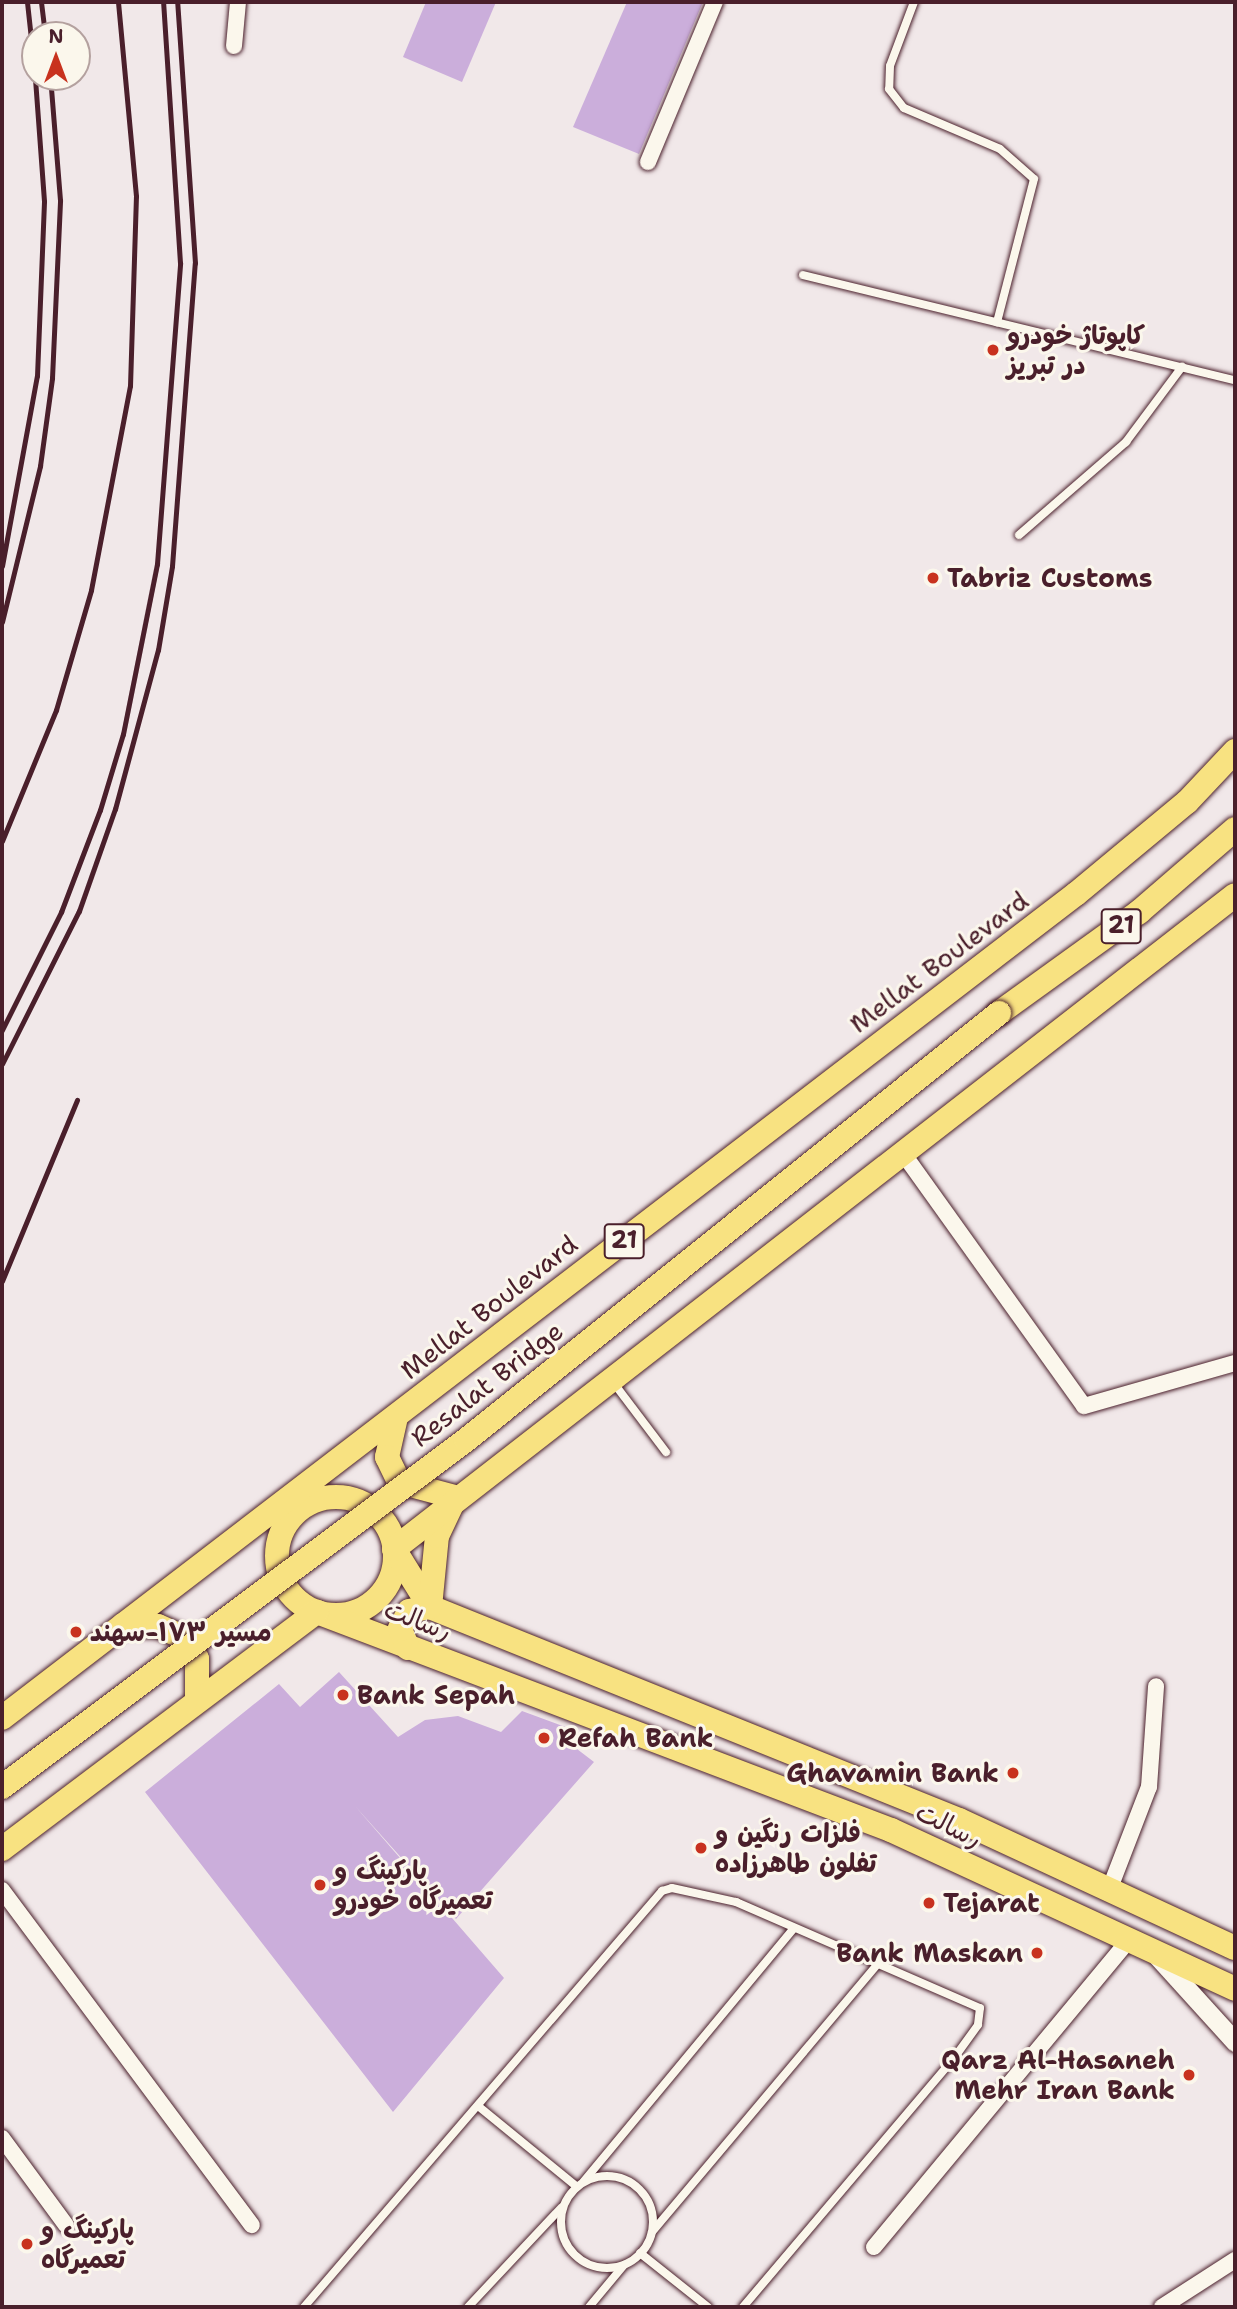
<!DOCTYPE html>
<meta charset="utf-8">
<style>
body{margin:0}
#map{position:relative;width:1237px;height:2309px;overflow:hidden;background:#f1e8e9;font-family:"Shantell Sans","Playpen Sans Arabic",sans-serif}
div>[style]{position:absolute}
.building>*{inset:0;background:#cbaedb}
.roads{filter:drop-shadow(0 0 2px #4a1f2b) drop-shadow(0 0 2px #4a1f2b)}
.service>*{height:8px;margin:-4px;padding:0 4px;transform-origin:4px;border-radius:4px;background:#fbf7ec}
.service>.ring{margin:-4px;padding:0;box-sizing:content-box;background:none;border:8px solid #fbf7ec;border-radius:50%}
.minor>*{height:16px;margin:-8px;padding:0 8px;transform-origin:8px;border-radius:8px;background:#fbf7ec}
.tertiary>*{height:19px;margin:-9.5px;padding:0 9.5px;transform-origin:9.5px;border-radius:9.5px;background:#fbf7ec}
.primary>*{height:24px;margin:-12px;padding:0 12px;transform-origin:12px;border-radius:12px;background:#f8e281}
.primary>.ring{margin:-12px;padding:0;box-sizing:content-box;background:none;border:24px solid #f8e281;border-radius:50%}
.trunk>*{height:24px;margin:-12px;padding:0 12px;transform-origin:12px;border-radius:12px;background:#f8e281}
.rail>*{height:5px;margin:-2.5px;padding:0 2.5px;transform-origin:2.5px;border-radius:2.5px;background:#4a1f2b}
.bridges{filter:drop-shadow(0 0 2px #4a1f2b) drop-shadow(0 0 2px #4a1f2b)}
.trunk-bridge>*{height:24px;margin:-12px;padding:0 12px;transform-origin:12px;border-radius:12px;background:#f8e281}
.dots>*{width:19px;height:19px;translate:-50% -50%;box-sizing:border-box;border:4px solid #fbf7ec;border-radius:50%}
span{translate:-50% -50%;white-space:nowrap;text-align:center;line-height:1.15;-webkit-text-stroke:6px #fbf7ec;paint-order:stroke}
.shield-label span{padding:2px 5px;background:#fbf7ec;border:2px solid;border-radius:5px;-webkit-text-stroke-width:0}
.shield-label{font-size:24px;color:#4a1f2b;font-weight:700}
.poi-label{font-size:26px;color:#4a1f2b;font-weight:700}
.left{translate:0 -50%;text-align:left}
.right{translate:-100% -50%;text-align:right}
.street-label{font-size:26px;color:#4a1f2b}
.frame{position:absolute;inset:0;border:4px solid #4a1f2b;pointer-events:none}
.north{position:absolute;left:21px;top:21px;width:70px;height:70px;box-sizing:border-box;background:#fbf7ec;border:2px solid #b4a19f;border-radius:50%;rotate:0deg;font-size:19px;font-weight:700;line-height:28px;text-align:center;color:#4a1f2b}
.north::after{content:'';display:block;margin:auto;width:24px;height:32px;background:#c8321e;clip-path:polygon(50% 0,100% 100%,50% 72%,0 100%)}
</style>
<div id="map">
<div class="building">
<div style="clip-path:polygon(426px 2px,496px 2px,462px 82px,403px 57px)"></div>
<div style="clip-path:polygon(627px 2px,703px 2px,639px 154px,573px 127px)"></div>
<div style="clip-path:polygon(339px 1672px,398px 1737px,425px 1720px,458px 1716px,501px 1732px,522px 1711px,579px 1732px,577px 1749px,594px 1762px,456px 1919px,355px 1806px,504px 1978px,393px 2112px,145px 1792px,279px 1684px,300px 1707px)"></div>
</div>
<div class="roads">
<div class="service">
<div style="left:914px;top:2px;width:68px;rotate:110.6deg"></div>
<div style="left:890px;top:66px;width:23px;rotate:92deg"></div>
<div style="left:889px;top:89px;width:24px;rotate:52deg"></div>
<div style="left:904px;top:108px;width:104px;rotate:23.1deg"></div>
<div style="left:1000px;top:149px;width:45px;rotate:41.4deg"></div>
<div style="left:1034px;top:179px;width:148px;rotate:104.5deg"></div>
<div style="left:803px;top:275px;width:445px;rotate:13.7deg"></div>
<div style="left:1019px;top:535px;width:142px;rotate:-41deg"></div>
<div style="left:1126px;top:442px;width:94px;rotate:-53.3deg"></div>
<div style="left:613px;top:1382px;width:88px;rotate:52.9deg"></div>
<div style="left:478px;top:2106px;width:127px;rotate:39.2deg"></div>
<div class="ring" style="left:561px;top:2176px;width:84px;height:84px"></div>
<div style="left:584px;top:2181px;width:329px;rotate:-50.3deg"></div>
<div style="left:652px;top:2232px;width:351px;rotate:-49.9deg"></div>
<div style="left:640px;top:2253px;width:87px;rotate:38.5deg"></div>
<div style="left:304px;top:2307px;width:549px;rotate:-49.29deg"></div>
<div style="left:662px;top:1891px;width:10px;rotate:-17deg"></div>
<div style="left:672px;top:1888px;width:66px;rotate:12.3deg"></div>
<div style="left:736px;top:1902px;width:266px;rotate:23.5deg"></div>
<div style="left:980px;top:2008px;width:17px;rotate:97deg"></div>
<div style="left:978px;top:2025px;width:39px;rotate:126deg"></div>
<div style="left:955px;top:2057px;width:328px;rotate:130.3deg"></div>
<div style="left:468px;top:2307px;width:137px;rotate:-46.8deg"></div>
<div style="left:589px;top:2307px;width:55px;rotate:-50.2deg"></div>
</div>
<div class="minor">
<div style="left:234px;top:46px;width:44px;rotate:-84.8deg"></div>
<div style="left:648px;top:162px;width:173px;rotate:-67.3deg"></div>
<div style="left:905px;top:1156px;width:307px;rotate:54.4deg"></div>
<div style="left:1084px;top:1406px;width:157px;rotate:-15.9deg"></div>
<div style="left:2px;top:1890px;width:418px;rotate:53.3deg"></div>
<div style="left:1108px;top:1893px;width:114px;rotate:-68.9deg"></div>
<div style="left:1149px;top:1787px;width:101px;rotate:-86deg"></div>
<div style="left:2px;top:2138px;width:108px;rotate:53.7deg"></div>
<div style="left:874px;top:2247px;width:394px;rotate:-50.3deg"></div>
<div style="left:1162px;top:2307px;width:87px;rotate:-32.8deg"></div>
</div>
<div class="tertiary">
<div style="left:1158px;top:1957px;width:115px;rotate:47.8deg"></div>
</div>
<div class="primary">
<div class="ring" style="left:277px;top:1497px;width:94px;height:94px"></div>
<div style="left:394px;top:1549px;width:68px;rotate:58.2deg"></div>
<div style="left:430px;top:1607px;width:570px;rotate:21.93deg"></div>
<div style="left:959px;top:1820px;width:304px;rotate:24.9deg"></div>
<div style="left:317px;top:1612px;width:614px;rotate:20.8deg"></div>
<div style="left:891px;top:1830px;width:379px;rotate:24.8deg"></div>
<div style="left:408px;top:1648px;width:21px;rotate:-113deg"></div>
<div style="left:400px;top:1629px;width:20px;rotate:-63deg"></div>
<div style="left:409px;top:1611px;width:21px;rotate:-11deg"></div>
<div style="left:430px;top:1607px;width:71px;rotate:-84.4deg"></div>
<div style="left:437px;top:1536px;width:42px;rotate:-64.7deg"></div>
</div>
<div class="trunk">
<div style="left:999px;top:1013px;width:173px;rotate:-35.8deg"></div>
<div style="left:1139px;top:912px;width:127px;rotate:-40.8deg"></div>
<div style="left:396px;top:1417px;width:41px;rotate:102.7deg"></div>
<div style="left:387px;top:1457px;width:28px;rotate:64deg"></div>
<div style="left:399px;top:1482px;width:58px;rotate:15deg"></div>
<div style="left:394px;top:1549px;width:1065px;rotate:-37.87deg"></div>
<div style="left:123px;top:1625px;width:35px;rotate:2deg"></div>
<div style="left:158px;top:1626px;width:30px;rotate:24deg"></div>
<div style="left:185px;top:1638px;width:24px;rotate:60deg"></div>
<div style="left:197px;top:1659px;width:40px;rotate:90deg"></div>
<div style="left:2px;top:1718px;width:1354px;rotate:-37.5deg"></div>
<div style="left:1076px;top:894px;width:144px;rotate:-39.7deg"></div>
<div style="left:1187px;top:802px;width:70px;rotate:-46.7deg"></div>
<div style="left:2px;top:1849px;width:394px;rotate:-37deg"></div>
</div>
</div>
<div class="rail">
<div style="left:27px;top:2px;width:74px;rotate:83.8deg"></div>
<div style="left:41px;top:2px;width:33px;rotate:83deg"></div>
<div style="left:2px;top:566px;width:193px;rotate:-79.6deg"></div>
<div style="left:37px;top:376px;width:175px;rotate:-87.7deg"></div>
<div style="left:44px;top:201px;width:124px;rotate:-94.2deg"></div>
<div style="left:2px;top:622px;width:161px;rotate:-76.3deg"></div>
<div style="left:40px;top:466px;width:89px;rotate:-82.2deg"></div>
<div style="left:52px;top:378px;width:178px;rotate:-87.4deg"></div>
<div style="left:60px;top:200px;width:123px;rotate:-94.6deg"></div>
<div style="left:2px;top:841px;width:142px;rotate:-67.6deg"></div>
<div style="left:56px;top:710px;width:125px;rotate:-73.7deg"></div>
<div style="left:91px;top:590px;width:208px;rotate:-79.2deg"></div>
<div style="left:130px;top:386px;width:190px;rotate:-88.2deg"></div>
<div style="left:136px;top:196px;width:195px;rotate:-95.3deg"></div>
<div style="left:2px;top:1030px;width:132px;rotate:-63.4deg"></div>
<div style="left:61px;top:912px;width:109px;rotate:-69.1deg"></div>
<div style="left:100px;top:810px;width:79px;rotate:-73.2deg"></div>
<div style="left:123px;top:734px;width:173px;rotate:-78.7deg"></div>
<div style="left:157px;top:564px;width:302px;rotate:-85.6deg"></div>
<div style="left:180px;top:263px;width:262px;rotate:-93.7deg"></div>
<div style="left:2px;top:1064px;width:171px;rotate:-63.3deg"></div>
<div style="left:79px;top:911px;width:108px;rotate:-70.6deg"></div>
<div style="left:115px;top:809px;width:165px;rotate:-74.9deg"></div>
<div style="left:158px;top:650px;width:85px;rotate:-80.5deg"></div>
<div style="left:172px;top:566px;width:304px;rotate:-85.7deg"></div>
<div style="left:195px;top:263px;width:262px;rotate:-93.9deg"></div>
<div style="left:2px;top:1281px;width:196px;rotate:-67.5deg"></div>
</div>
<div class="bridges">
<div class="trunk-bridge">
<div style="left:2px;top:1787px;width:579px;rotate:-36.79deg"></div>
<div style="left:466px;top:1440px;width:683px;rotate:-38.7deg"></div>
</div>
</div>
<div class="dots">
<div style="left:993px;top:350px;background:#c8321e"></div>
<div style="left:933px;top:578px;background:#c8321e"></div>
<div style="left:76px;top:1632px;background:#c8321e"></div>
<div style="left:343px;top:1695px;background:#c8321e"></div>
<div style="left:544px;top:1738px;background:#c8321e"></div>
<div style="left:1013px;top:1773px;background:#c8321e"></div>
<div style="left:701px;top:1848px;background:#c8321e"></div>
<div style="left:320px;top:1885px;background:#c8321e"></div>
<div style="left:929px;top:1903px;background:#c8321e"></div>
<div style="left:1037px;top:1953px;background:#c8321e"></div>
<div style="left:1189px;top:2075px;background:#c8321e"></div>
<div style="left:27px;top:2244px;background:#c8321e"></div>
</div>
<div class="shield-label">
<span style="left:1121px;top:926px">21</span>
<span style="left:624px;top:1241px">21</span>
</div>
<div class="poi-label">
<span class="left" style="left:1007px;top:350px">کاپوتاژ خودرو<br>در تبریز</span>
<span class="left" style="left:947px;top:578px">Tabriz Customs</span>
<span class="left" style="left:90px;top:1632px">مسیر ۱۷۳-سهند</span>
<span class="left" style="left:357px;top:1695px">Bank Sepah</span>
<span class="left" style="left:558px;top:1738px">Refah Bank</span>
<span class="right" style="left:999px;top:1773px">Ghavamin Bank</span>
<span class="left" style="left:715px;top:1848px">فلزات رنگین و<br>تفلون طاهرزاده</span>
<span class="left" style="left:334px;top:1885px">پارکینگ و<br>تعمیرگاه خودرو</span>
<span class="left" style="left:943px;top:1903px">Tejarat</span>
<span class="right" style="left:1023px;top:1953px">Bank Maskan</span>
<span class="right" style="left:1175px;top:2075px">Qarz Al-Hasaneh<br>Mehr Iran Bank</span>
<span class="left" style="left:41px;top:2244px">پارکینگ و<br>تعمیرگاه</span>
</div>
<div class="street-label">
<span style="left:939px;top:962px;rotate:-37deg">Mellat Boulevard</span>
<span style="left:489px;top:1307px;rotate:-38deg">Mellat Boulevard</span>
<span style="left:487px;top:1384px;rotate:-38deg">Resalat Bridge</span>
<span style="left:418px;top:1620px;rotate:21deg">رسالت</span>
<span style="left:949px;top:1825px;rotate:26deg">رسالت</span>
</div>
<div class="frame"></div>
<div class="north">N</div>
</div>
